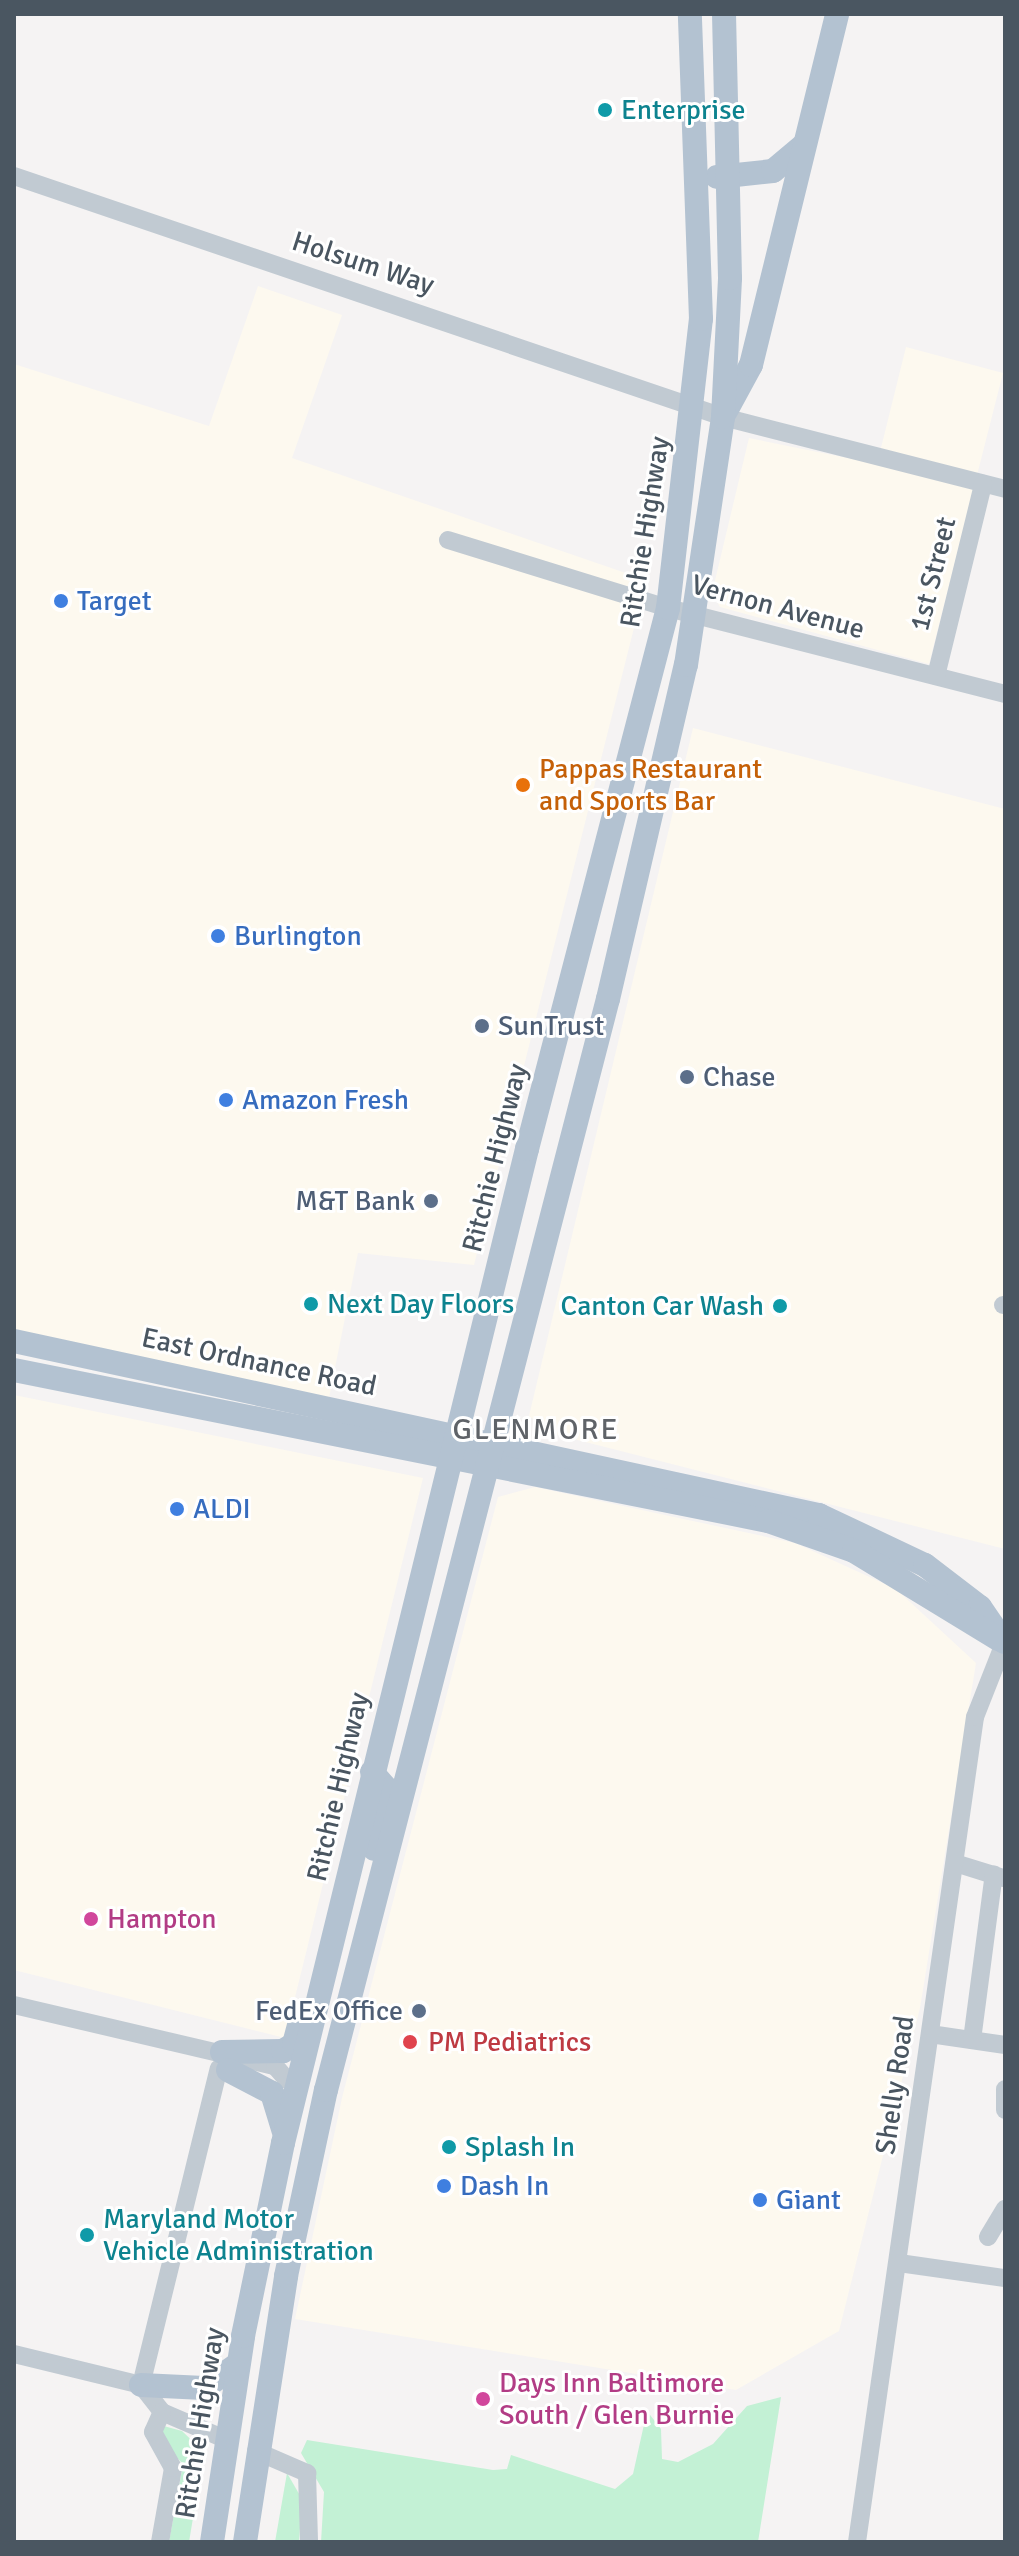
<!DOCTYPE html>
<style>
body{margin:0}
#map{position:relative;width:1019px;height:2556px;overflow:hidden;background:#f5f3f3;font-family:Signika,sans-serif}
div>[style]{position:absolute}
.commercial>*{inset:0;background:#fdf9ef}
.green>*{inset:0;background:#c3f1d5}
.minor>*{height:18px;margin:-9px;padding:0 9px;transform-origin:9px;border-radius:9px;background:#c1cad2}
.major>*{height:24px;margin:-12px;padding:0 12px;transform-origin:12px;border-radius:12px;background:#b3c2d1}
.dots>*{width:22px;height:22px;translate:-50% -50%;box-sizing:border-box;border:4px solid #fff;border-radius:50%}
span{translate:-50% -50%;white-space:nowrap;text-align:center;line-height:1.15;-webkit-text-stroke:6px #fff;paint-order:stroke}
.culture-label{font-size:28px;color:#0d838f}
.left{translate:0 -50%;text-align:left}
.right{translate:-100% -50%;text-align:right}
.street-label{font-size:28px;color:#4a5661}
.shop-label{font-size:28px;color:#366cbe}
.food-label{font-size:28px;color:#c56008}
.service-label{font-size:28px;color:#4e5e75}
.hotel-label{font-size:28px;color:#b23c85}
.health-label{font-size:28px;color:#be3a42}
.neighbourhood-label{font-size:30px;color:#5f6368;letter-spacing:2px}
.frame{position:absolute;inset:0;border:16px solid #4a5661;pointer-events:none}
</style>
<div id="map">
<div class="commercial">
<div style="clip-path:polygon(258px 286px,342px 315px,292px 458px,646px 580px,474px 1265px,358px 1253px,329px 1398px,14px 1334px,14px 364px,209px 426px)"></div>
<div style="clip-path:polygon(906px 347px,1003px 373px,929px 664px,720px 607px,712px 593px,749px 438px,877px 464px)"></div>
<div style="clip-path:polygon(693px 728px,1005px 809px,1005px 1549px,554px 1434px,529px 1416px)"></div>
<div style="clip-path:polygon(14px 1395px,423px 1478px,285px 2038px,14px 1970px)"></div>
<div style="clip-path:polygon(535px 1487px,795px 1543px,896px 1589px,976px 1663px,920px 2008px,839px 2331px,736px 2390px,295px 2319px,342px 2098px,498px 1497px)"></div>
</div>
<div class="green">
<div style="clip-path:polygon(781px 2397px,758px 2542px,321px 2542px,324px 2492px,301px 2453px,307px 2440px,493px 2470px,507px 2469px,511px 2455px,615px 2489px,633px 2474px,647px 2411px,661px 2429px,662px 2459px,678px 2462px,713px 2444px,747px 2406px)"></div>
<div style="clip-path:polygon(160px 2425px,182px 2431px,204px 2452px,189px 2542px,169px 2542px,183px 2464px,159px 2439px)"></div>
<div style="clip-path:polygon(287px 2473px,302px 2499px,299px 2542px,275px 2542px)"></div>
</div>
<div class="minor">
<div style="left:14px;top:176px;width:749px;rotate:18.77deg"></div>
<div style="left:723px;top:417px;width:291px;rotate:14.3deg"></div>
<div style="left:448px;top:540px;width:230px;rotate:17.2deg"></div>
<div style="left:668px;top:608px;width:348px;rotate:14.3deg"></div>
<div style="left:936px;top:676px;width:198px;rotate:-76.2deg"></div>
<div style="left:1003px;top:1305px;width:2px"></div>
<div style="left:955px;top:1863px;width:50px;rotate:17.4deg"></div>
<div style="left:14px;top:2005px;width:268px;rotate:13.2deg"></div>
<div style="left:275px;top:2066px;width:18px;rotate:49deg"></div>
<div style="left:930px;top:2034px;width:76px;rotate:8.3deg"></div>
<div style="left:972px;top:2040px;width:167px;rotate:-82.5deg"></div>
<div style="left:1005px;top:2089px;width:21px;rotate:90deg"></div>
<div style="left:988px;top:2237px;width:33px;rotate:-59deg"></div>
<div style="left:899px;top:2263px;width:107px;rotate:8.1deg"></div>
<div style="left:14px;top:2354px;width:131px;rotate:13.7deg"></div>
<div style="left:141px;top:2385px;width:34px;rotate:52deg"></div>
<div style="left:162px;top:2412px;width:69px;rotate:23.2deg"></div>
<div style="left:141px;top:2385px;width:326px;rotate:-76.2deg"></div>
<div style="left:256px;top:2451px;width:56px;rotate:23.3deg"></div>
<div style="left:307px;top:2473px;width:69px;rotate:88.3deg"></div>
<div style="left:160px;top:2542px;width:75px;rotate:-80deg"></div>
<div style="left:173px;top:2468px;width:41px;rotate:-119.1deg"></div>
<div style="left:153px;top:2432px;width:22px;rotate:-66deg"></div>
<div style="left:857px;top:2542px;width:833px;rotate:-81.86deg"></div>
<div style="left:975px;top:1717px;width:82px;rotate:-68.5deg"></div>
</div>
<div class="major">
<div style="left:717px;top:177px;width:56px;rotate:-6.1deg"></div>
<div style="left:773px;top:171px;width:40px;rotate:-40deg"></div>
<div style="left:726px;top:411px;width:52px;rotate:-61.5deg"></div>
<div style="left:751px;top:365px;width:361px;rotate:-76.2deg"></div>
<div style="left:14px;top:1341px;width:824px;rotate:12.2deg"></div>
<div style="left:819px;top:1515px;width:117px;rotate:25.3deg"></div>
<div style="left:925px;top:1565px;width:69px;rotate:37.4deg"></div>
<div style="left:980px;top:1607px;width:42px;rotate:55.6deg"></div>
<div style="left:14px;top:1370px;width:769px;rotate:11.32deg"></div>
<div style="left:768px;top:1521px;width:91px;rotate:19.2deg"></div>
<div style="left:854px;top:1551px;width:169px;rotate:31.4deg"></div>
<div style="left:372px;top:1772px;width:21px;rotate:49deg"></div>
<div style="left:386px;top:1788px;width:62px;rotate:101.1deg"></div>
<div style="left:222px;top:2052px;width:61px;rotate:-0.9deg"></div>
<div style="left:283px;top:2051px;width:13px;rotate:-32deg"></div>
<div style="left:294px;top:2044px;width:27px;rotate:-75deg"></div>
<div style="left:228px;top:2070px;width:50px;rotate:27.6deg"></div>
<div style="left:272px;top:2093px;width:39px;rotate:73deg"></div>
<div style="left:141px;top:2385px;width:63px;rotate:2.7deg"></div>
<div style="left:204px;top:2388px;width:42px;rotate:-35.2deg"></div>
<div style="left:212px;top:2542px;width:208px;rotate:-81.4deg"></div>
<div style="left:243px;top:2336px;width:197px;rotate:-78.3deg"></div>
<div style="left:283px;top:2143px;width:1024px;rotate:-76.21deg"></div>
<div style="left:527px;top:1149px;width:559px;rotate:-75.39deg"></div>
<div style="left:668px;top:608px;width:291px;rotate:-83.5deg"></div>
<div style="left:701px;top:319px;width:305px;rotate:-92.1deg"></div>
<div style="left:245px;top:2542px;width:269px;rotate:-81.2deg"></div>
<div style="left:286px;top:2276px;width:190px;rotate:-77.9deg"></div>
<div style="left:326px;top:2090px;width:1127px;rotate:-75.51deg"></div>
<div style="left:608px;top:999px;width:343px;rotate:-76.9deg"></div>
<div style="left:686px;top:665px;width:251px;rotate:-81.5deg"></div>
<div style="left:723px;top:417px;width:139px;rotate:-87.1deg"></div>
<div style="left:730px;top:278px;width:264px;rotate:-91.3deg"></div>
</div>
<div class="dots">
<div style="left:605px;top:110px;background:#0f9aa8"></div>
<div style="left:61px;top:601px;background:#3f7fe0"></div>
<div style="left:523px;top:785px;background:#e8710a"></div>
<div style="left:218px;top:936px;background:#3f7fe0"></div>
<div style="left:482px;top:1026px;background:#5c6f8a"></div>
<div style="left:687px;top:1077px;background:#5c6f8a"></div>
<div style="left:226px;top:1100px;background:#3f7fe0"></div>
<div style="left:431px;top:1201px;background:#5c6f8a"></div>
<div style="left:311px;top:1304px;background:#0f9aa8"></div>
<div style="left:780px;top:1306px;background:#0f9aa8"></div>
<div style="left:177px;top:1509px;background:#3f7fe0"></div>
<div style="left:91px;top:1919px;background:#d1479c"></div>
<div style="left:419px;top:2011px;background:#5c6f8a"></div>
<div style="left:410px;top:2042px;background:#e0444e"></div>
<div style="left:449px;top:2147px;background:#0f9aa8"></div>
<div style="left:444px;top:2186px;background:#3f7fe0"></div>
<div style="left:760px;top:2200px;background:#3f7fe0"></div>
<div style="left:87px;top:2235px;background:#0f9aa8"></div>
<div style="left:483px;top:2399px;background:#d1479c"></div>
</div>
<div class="culture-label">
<span class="left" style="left:621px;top:110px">Enterprise</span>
<span class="left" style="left:327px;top:1304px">Next Day Floors</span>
<span class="right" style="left:764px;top:1306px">Canton Car Wash</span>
<span class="left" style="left:465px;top:2147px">Splash In</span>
<span class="left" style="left:103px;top:2235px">Maryland Motor<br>Vehicle Administration</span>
</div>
<div class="street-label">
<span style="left:363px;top:263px;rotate:18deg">Holsum Way</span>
<span style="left:645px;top:532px;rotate:-81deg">Ritchie Highway</span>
<span style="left:933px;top:574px;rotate:-76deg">1st Street</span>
<span style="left:778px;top:607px;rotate:15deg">Vernon Avenue</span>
<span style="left:495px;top:1158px;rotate:-76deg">Ritchie Highway</span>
<span style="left:259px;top:1362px;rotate:12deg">East Ordnance Road</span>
<span style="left:338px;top:1787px;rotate:-77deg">Ritchie Highway</span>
<span style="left:895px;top:2085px;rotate:-82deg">Shelly Road</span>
<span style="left:200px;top:2423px;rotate:-81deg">Ritchie Highway</span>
</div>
<div class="shop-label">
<span class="left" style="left:77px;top:601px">Target</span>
<span class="left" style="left:234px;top:936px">Burlington</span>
<span class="left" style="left:242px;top:1100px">Amazon Fresh</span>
<span class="left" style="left:193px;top:1509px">ALDI</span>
<span class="left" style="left:460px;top:2186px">Dash In</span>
<span class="left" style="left:776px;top:2200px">Giant</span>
</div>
<div class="food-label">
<span class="left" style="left:539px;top:785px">Pappas Restaurant<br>and Sports Bar</span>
</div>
<div class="service-label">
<span class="left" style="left:498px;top:1026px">SunTrust</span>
<span class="left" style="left:703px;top:1077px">Chase</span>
<span class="right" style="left:415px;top:1201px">M&amp;T Bank</span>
<span class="right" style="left:403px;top:2011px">FedEx Office</span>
</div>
<div class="hotel-label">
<span class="left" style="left:107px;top:1919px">Hampton</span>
<span class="left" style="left:499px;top:2399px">Days Inn Baltimore<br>South / Glen Burnie</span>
</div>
<div class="health-label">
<span class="left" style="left:428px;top:2042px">PM Pediatrics</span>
</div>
<div class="neighbourhood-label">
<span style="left:536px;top:1430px">GLENMORE</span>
</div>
<div class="frame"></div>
</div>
